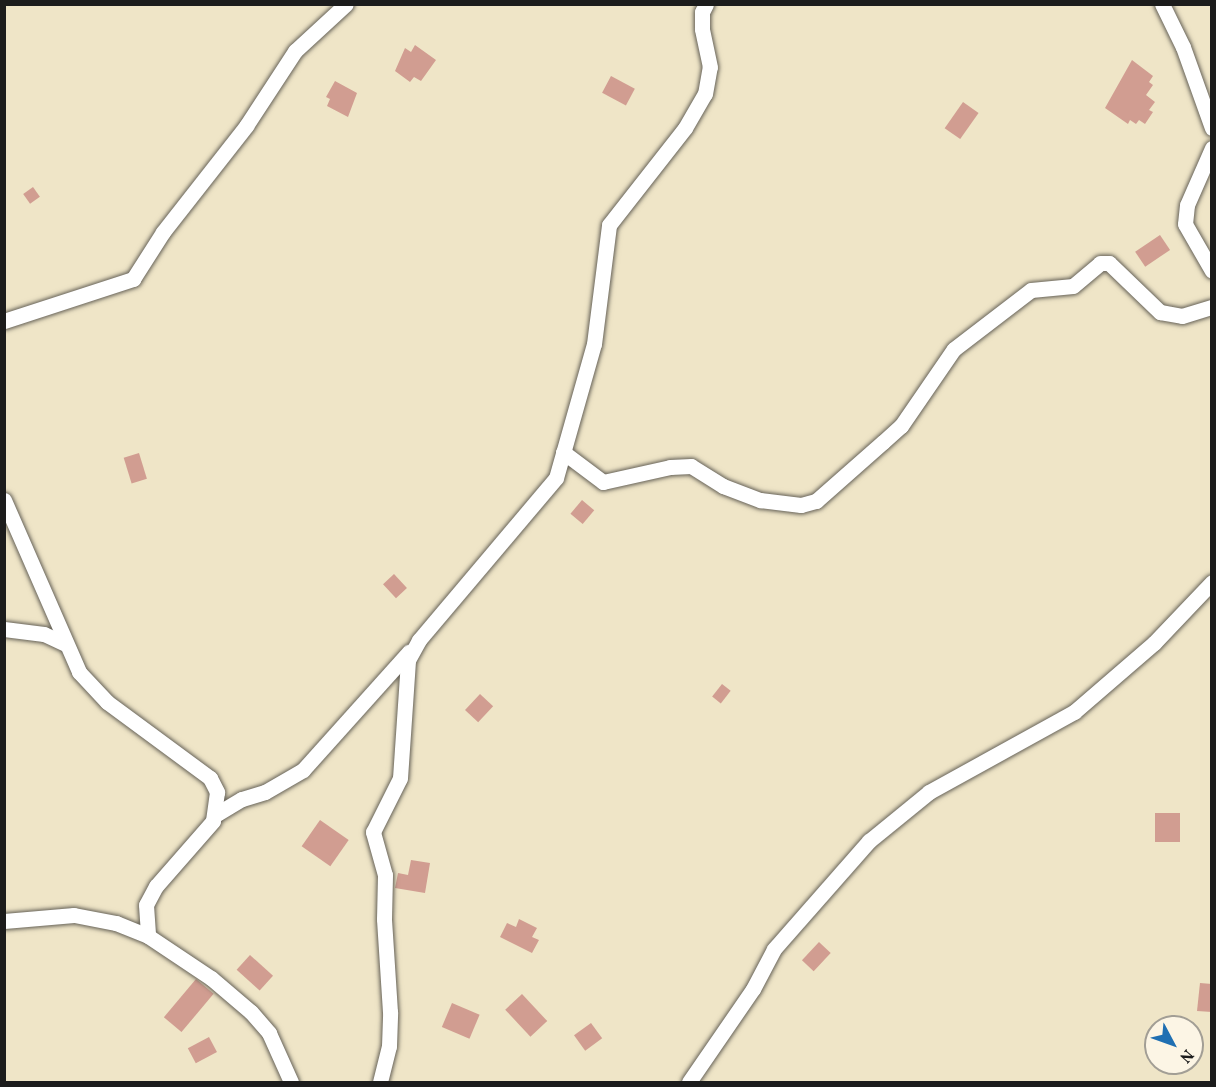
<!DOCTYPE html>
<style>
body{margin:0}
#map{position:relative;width:1216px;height:1087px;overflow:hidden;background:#efe5c7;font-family:Vollkorn,serif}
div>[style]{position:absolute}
.building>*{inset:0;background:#d19d91;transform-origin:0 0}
.roads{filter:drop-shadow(0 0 2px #666258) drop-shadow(0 0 2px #666258)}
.minor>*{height:15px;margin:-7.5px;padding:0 7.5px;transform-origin:7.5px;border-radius:7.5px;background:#fff}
span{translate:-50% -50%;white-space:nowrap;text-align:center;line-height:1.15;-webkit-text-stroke:4.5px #fcf5e5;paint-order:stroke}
.frame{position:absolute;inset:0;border:6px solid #1c1c1c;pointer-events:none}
.north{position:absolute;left:1144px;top:1015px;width:60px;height:60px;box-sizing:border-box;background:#fcf5e5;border:2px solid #a29e95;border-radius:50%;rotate:131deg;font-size:16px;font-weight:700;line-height:24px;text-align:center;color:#1c1c1c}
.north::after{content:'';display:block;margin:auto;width:21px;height:27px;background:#1f6fb2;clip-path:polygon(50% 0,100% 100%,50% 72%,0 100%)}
</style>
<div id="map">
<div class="building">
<div style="clip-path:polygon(415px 45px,436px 60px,421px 81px,414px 77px,410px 82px,395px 71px,405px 48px,411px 52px)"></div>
<div style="clip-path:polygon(1132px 60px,1153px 76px,1149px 82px,1153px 85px,1146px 95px,1155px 102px,1149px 110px,1153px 112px,1145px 124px,1139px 120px,1136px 124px,1130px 120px,1128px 124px,1105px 108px)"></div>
<div style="left:611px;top:76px;width:27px;height:19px;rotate:28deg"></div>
<div style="clip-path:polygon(335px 81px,357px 93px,348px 117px,327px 106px,330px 99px,326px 97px)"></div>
<div style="left:963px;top:102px;width:19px;height:32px;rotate:35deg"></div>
<div style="left:33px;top:187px;width:12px;height:12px;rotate:55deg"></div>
<div style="left:1160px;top:235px;width:18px;height:30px;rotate:56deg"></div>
<div style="left:139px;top:453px;width:27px;height:16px;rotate:73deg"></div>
<div style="left:582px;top:500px;width:16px;height:18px;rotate:40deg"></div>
<div style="left:394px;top:574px;width:19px;height:15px;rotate:47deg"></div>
<div style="left:722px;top:684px;width:11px;height:16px;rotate:38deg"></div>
<div style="left:480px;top:694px;width:18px;height:22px;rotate:43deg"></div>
<div style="left:1155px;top:813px;width:25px;height:29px"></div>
<div style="left:320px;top:820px;width:35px;height:32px;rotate:35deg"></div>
<div style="clip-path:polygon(411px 860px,430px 863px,425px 893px,395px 888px,398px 873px,408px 875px)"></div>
<div style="clip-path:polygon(519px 919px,537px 928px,532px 937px,539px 940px,532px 953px,500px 937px,507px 923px,516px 927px)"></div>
<div style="left:819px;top:942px;width:16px;height:25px;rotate:43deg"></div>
<div style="left:250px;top:955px;width:31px;height:20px;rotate:42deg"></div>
<div style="left:196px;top:979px;width:23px;height:50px;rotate:40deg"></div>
<div style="clip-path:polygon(1200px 983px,1212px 984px,1212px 1012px,1197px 1011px)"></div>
<div style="left:522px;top:994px;width:37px;height:23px;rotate:47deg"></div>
<div style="left:452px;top:1003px;width:30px;height:26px;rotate:23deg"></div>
<div style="left:591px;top:1023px;width:19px;height:21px;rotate:54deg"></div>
<div style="left:209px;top:1037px;width:17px;height:24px;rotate:62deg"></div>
</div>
<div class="roads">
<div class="minor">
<div style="left:1162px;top:4px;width:48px;rotate:64deg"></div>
<div style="left:1183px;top:47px;width:86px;rotate:70.3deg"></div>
<div style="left:1212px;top:148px;width:62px;rotate:113.7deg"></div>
<div style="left:1187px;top:205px;width:19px;rotate:96deg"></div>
<div style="left:1185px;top:224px;width:54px;rotate:60.1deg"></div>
<div style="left:4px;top:321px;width:136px;rotate:-18deg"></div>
<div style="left:133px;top:279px;width:56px;rotate:-57.4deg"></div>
<div style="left:163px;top:232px;width:135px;rotate:-51.9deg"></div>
<div style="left:246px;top:126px;width:90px;rotate:-56.8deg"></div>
<div style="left:295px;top:51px;width:69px;rotate:-42.7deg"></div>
<div style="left:563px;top:452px;width:50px;rotate:36.9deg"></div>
<div style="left:603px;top:482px;width:69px;rotate:-12.6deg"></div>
<div style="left:670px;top:467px;width:21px;rotate:-3deg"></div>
<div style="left:691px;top:466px;width:38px;rotate:32deg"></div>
<div style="left:723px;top:486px;width:40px;rotate:21deg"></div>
<div style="left:760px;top:500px;width:41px;rotate:7deg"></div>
<div style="left:801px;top:505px;width:16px;rotate:-15deg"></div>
<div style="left:816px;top:501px;width:89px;rotate:-41.4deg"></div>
<div style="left:883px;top:442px;width:24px;rotate:-42deg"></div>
<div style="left:901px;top:426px;width:93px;rotate:-55.5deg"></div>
<div style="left:954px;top:349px;width:97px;rotate:-37.5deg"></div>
<div style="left:1031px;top:290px;width:42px;rotate:-5.4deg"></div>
<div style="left:1073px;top:286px;width:35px;rotate:-40deg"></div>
<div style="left:1100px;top:263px;width:9px"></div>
<div style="left:1109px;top:263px;width:71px;rotate:43.9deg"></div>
<div style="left:1160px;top:312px;width:22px;rotate:10deg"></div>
<div style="left:1182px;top:316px;width:31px;rotate:-17deg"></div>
<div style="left:4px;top:500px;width:188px;rotate:66.4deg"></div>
<div style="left:79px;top:672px;width:41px;rotate:47deg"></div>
<div style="left:107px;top:702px;width:128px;rotate:36.4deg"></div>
<div style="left:210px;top:778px;width:16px;rotate:63deg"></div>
<div style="left:217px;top:792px;width:29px;rotate:98deg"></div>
<div style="left:213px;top:821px;width:86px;rotate:131.2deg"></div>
<div style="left:156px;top:886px;width:21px;rotate:118deg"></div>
<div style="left:146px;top:905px;width:31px;rotate:86deg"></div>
<div style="left:4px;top:629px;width:40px;rotate:7.1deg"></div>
<div style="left:44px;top:634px;width:23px;rotate:25deg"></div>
<div style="left:215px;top:815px;width:31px;rotate:-31deg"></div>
<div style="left:242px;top:799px;width:24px;rotate:-17deg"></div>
<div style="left:265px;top:792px;width:44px;rotate:-30.1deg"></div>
<div style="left:303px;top:770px;width:159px;rotate:-48.1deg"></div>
<div style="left:4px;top:921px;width:70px;rotate:-4.9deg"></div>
<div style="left:74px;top:915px;width:43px;rotate:10.8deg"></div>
<div style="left:116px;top:923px;width:35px;rotate:22deg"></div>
<div style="left:148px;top:936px;width:76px;rotate:33.7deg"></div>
<div style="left:211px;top:978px;width:52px;rotate:40.4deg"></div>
<div style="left:251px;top:1012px;width:28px;rotate:49deg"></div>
<div style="left:269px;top:1033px;width:54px;rotate:65.8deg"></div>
<div style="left:380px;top:1082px;width:37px;rotate:-76deg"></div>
<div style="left:389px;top:1046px;width:34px;rotate:-88deg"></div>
<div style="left:390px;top:1012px;width:93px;rotate:-93.7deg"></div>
<div style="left:384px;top:919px;width:44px;rotate:-88.7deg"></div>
<div style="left:385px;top:875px;width:45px;rotate:-105.6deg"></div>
<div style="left:373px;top:832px;width:60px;rotate:-63.4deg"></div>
<div style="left:400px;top:778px;width:118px;rotate:-86.1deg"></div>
<div style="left:408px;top:660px;width:23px;rotate:-61deg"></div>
<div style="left:419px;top:640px;width:212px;rotate:-49.8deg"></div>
<div style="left:556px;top:478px;width:139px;rotate:-74.2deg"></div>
<div style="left:594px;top:344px;width:120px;rotate:-82.8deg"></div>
<div style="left:609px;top:225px;width:123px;rotate:-51.9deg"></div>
<div style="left:685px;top:128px;width:39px;rotate:-60deg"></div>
<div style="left:705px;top:94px;width:27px;rotate:-80deg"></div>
<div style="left:710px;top:67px;width:39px;rotate:-102deg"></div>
<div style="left:702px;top:29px;width:17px;rotate:-90deg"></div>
<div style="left:702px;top:12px;width:9px;rotate:-63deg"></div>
<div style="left:689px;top:1082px;width:113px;rotate:-55.5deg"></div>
<div style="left:753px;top:989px;width:45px;rotate:-62.3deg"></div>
<div style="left:774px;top:949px;width:144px;rotate:-48.7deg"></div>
<div style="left:869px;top:841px;width:77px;rotate:-39.2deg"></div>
<div style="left:929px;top:792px;width:166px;rotate:-28.9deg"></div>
<div style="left:1074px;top:712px;width:106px;rotate:-40.8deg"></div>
<div style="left:1154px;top:643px;width:84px;rotate:-46.4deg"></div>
</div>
</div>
<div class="frame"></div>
<div class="north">N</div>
</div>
